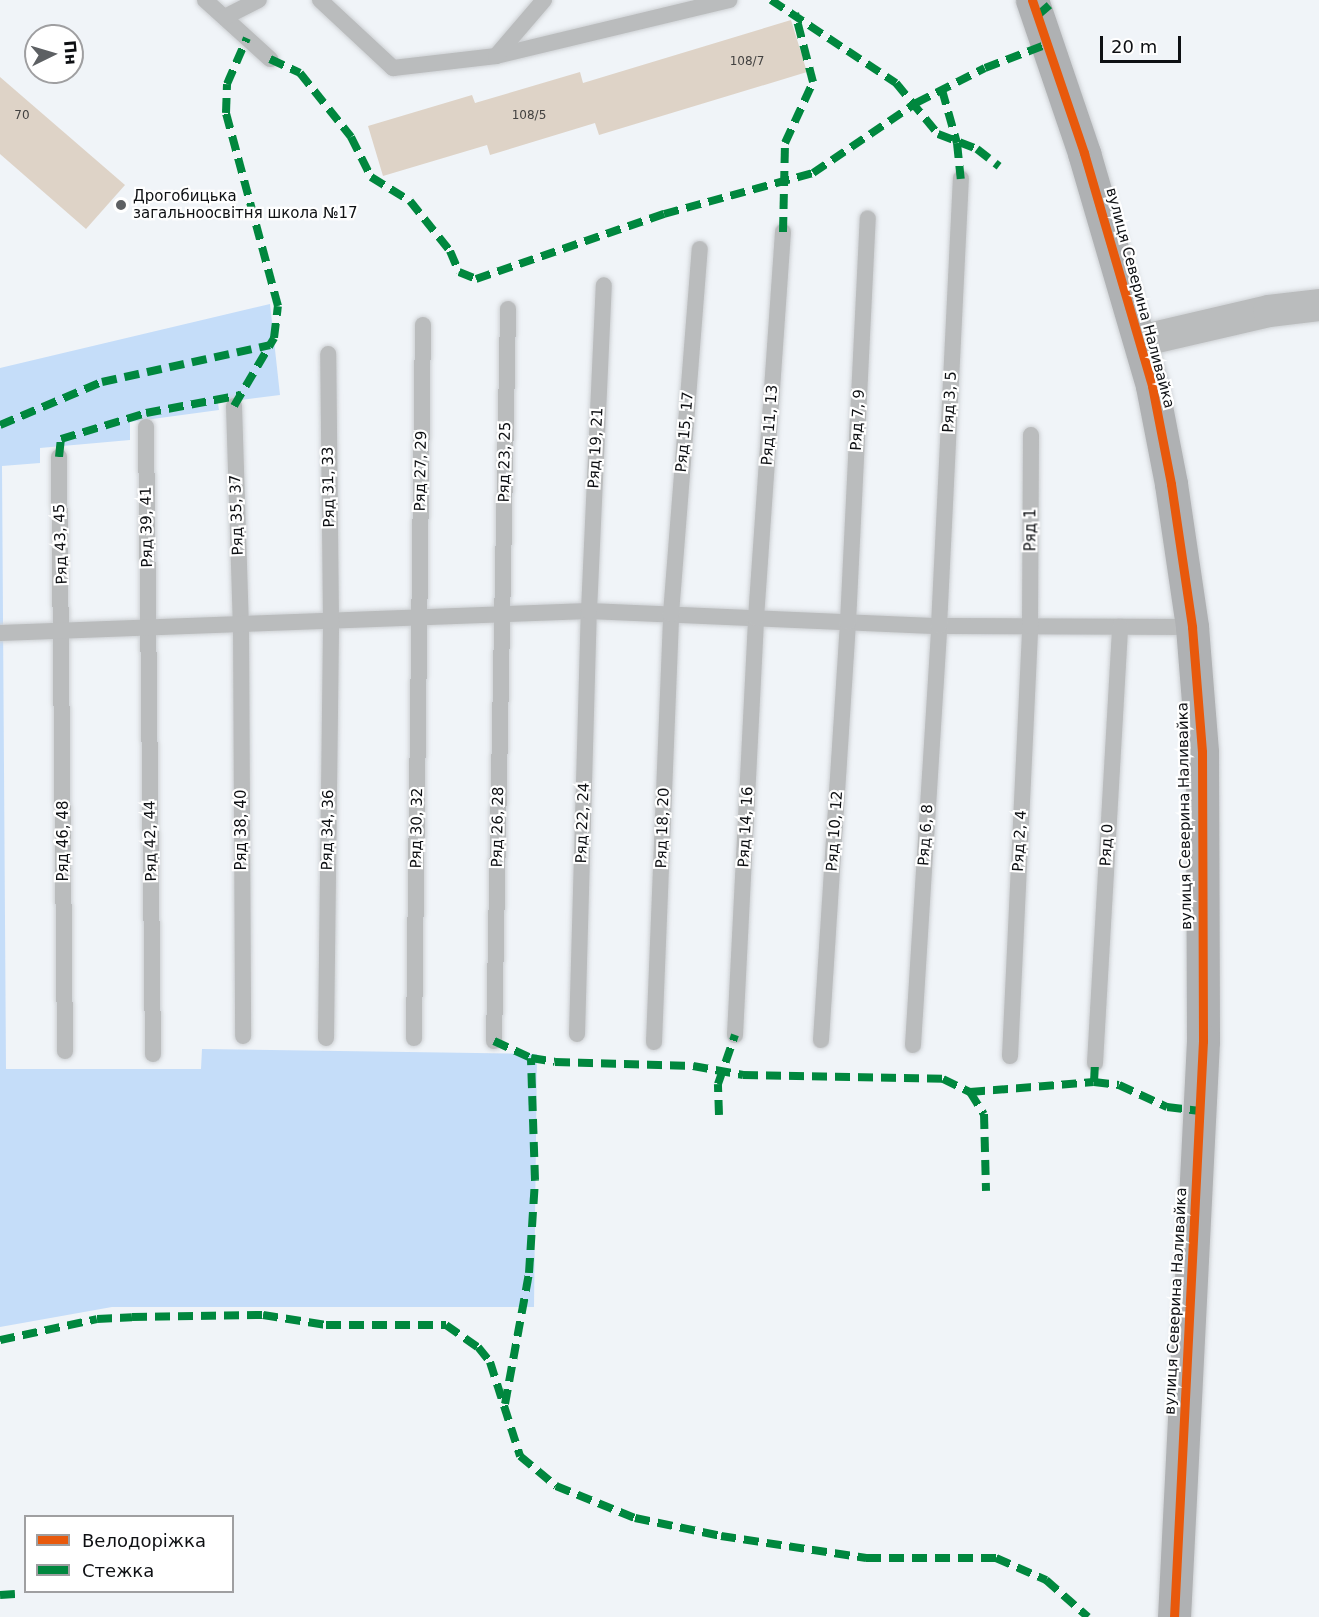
<!DOCTYPE html>
<meta charset="utf-8">
<style>
body{margin:0}
#map{position:relative;width:1319px;height:1617px;overflow:hidden;background:#f0f4f8;font-family:"DejaVu Sans",sans-serif}
div>[style]{position:absolute}
.green>*{inset:0;background:#c5ddf9}
.building>*{inset:0;background:#ded3c7}
.roads{filter:drop-shadow(0 0 2px #cdd0d3) drop-shadow(0 0 2px #cdd0d3)}
.lane>*{height:16px;margin:-8px;padding:0 8px;transform-origin:8px;border-radius:8px;background:#babcbd}
.street>*{height:32px;margin:-16px;padding:0 16px;transform-origin:16px;border-radius:16px;background:#babcbd}
.secondary>*{height:33px;margin:-16.5px;padding:0 16.5px;transform-origin:16.5px;border-radius:16.5px;background:#afb1b3}
.quiet>*{height:8px;margin-top:-4px;transform-origin:0;background:repeating-linear-gradient(90deg,#00873e 0 15px,transparent 0 23px)}
.cycleway>*{height:9px;margin:-4.5px;padding:0 4.5px;transform-origin:4.5px;border-radius:4.5px;background:#e8590c}
.dots>*{width:16px;height:16px;translate:-50% -50%;box-sizing:border-box;border:3px solid #fff;border-radius:50%}
span{translate:-50% -50%;white-space:nowrap;text-align:center;line-height:1.15;-webkit-text-stroke:4.5px #fff;paint-order:stroke}
.number-label{font-size:12px;color:#424140}
.number-label span{-webkit-text-stroke-width:0}
.poi-label{font-size:15px;color:#0e1013}
.left{translate:0 -50%;text-align:left}
.street-label{font-size:15px;color:#0e1013}
.legend{position:absolute;left:24px;top:1515px;width:210px;height:78px;box-sizing:border-box;background:#fff;border:2px solid #9f9fa1;margin:0;padding:8px 10px;list-style:none;font-size:18px;color:#0e1013}
.legend li{display:flex;align-items:center;gap:12px;height:30px}
.legend b{width:30px;border:2px solid #9f9fa1}
.north{position:absolute;left:24px;top:24px;width:60px;height:60px;box-sizing:border-box;background:#fff;border:2px solid #9f9fa1;border-radius:50%;rotate:85deg;font-size:16px;font-weight:700;line-height:24px;text-align:center;color:#0e1013}
.north::after{content:'';display:block;margin:auto;width:21px;height:27px;background:#5d6063;clip-path:polygon(50% 0,100% 100%,50% 72%,0 100%)}
.scale{position:absolute;left:1100px;top:36px;width:81px;height:27px;box-sizing:border-box;border:3px solid #0e1013;border-top:0;padding-left:8px;font-size:18px;line-height:21px;white-space:nowrap;color:#0e1013;-webkit-text-stroke:4px #fff;paint-order:stroke}
</style>
<div id="map">
<div class="green">
<div style="clip-path:polygon(270px 304px,280px 395px,218px 403px,219px 410px,130px 422px,130px 440px,40px 448px,40px 463px,2px 466px,6px 1069px,201px 1069px,202px 1049px,537px 1054px,534px 1307px,112px 1307px,0 1327px,0 368px)"></div>
</div>
<div class="building">
<div style="clip-path:polygon(791px 20px,807px 72px,599px 135px,595px 123px,490px 155px,487px 145px,383px 176px,368px 126px,472px 95px,475px 103px,580px 72px,583px 83px)"></div>
<div style="clip-path:polygon(0 77px,125px 185px,86px 229px,0 154px)"></div>
</div>
<div class="roads">
<div class="lane">
<div style="left:205px;top:0;width:88px;rotate:42.2deg"></div>
<div style="left:320px;top:0;width:100px;rotate:43deg"></div>
<div style="left:393px;top:68px;width:104px;rotate:-6.6deg"></div>
<div style="left:496px;top:56px;width:240px;rotate:-13.5deg"></div>
<div style="left:225px;top:17px;width:38px;rotate:-27deg"></div>
<div style="left:496px;top:56px;width:74px;rotate:-49.4deg"></div>
<div style="left:234px;top:406px;width:219px;rotate:88.2deg"></div>
<div style="left:241px;top:625px;width:411px;rotate:89.7deg"></div>
<div style="left:146px;top:427px;width:627px;rotate:89.36deg"></div>
<div style="left:59px;top:457px;width:594px;rotate:89.42deg"></div>
<div style="left:0;top:633px;width:589px;rotate:-2.14deg"></div>
<div style="left:589px;top:611px;width:350px;rotate:2.5deg"></div>
<div style="left:939px;top:626px;width:253px;rotate:0.2deg"></div>
<div style="left:577px;top:1034px;width:423px;rotate:-88.4deg"></div>
<div style="left:589px;top:611px;width:326px;rotate:-87.4deg"></div>
<div style="left:735px;top:1035px;width:418px;rotate:-87.1deg"></div>
<div style="left:756px;top:618px;width:387px;rotate:-86deg"></div>
<div style="left:326px;top:1038px;width:417px;rotate:-89.3deg"></div>
<div style="left:331px;top:621px;width:267px;rotate:-90.6deg"></div>
<div style="left:414px;top:1038px;width:713px;rotate:-89.28deg"></div>
<div style="left:821px;top:1040px;width:419px;rotate:-86.3deg"></div>
<div style="left:848px;top:622px;width:404px;rotate:-87.2deg"></div>
<div style="left:494px;top:1041px;width:732px;rotate:-88.9deg"></div>
<div style="left:654px;top:1042px;width:428px;rotate:-87.7deg"></div>
<div style="left:671px;top:614px;width:366px;rotate:-85.5deg"></div>
<div style="left:913px;top:1045px;width:420px;rotate:-86.4deg"></div>
<div style="left:939px;top:626px;width:448px;rotate:-87.2deg"></div>
<div style="left:1010px;top:1056px;width:430px;rotate:-87.3deg"></div>
<div style="left:1030px;top:626px;width:191px;rotate:-89.7deg"></div>
<div style="left:1095px;top:1063px;width:437px;rotate:-86.7deg"></div>
</div>
<div class="street">
<div style="left:1140px;top:341px;width:132px;rotate:-13.1deg"></div>
<div style="left:1269px;top:311px;width:50px;rotate:-6.8deg"></div>
</div>
<div class="secondary">
<div style="left:1032px;top:0;width:162px;rotate:71.2deg"></div>
<div style="left:1084px;top:153px;width:243px;rotate:73.7deg"></div>
<div style="left:1152px;top:386px;width:100px;rotate:79deg"></div>
<div style="left:1171px;top:484px;width:145px;rotate:81.6deg"></div>
<div style="left:1192px;top:627px;width:125px;rotate:85.4deg"></div>
<div style="left:1202px;top:752px;width:289px;rotate:89.8deg"></div>
<div style="left:1203px;top:1041px;width:577px;rotate:92.88deg"></div>
</div>
</div>
<div class="quiet">
<div style="left:771px;top:0;width:150px;rotate:33.6deg"></div>
<div style="left:896px;top:83px;width:66px;rotate:50.5deg"></div>
<div style="left:938px;top:134px;width:42px;rotate:21deg"></div>
<div style="left:977px;top:149px;width:28px;rotate:38deg"></div>
<div style="left:1038px;top:15px;width:23px;rotate:-41deg"></div>
<div style="left:270px;top:59px;width:33px;rotate:25deg"></div>
<div style="left:300px;top:73px;width:82px;rotate:51.4deg"></div>
<div style="left:351px;top:137px;width:45px;rotate:63.4deg"></div>
<div style="left:371px;top:177px;width:46px;rotate:31.6deg"></div>
<div style="left:410px;top:201px;width:64px;rotate:51.3deg"></div>
<div style="left:450px;top:251px;width:23px;rotate:67deg"></div>
<div style="left:459px;top:272px;width:18px;rotate:22deg"></div>
<div style="left:476px;top:279px;width:199px;rotate:-19.1deg"></div>
<div style="left:664px;top:214px;width:155px;rotate:-15.4deg"></div>
<div style="left:813px;top:173px;width:125px;rotate:-34.2deg"></div>
<div style="left:916px;top:103px;width:77px;rotate:-26.9deg"></div>
<div style="left:985px;top:68px;width:67px;rotate:-20.9deg"></div>
<div style="left:942px;top:90px;width:55px;rotate:74.2deg"></div>
<div style="left:957px;top:143px;width:36px;rotate:84deg"></div>
<div style="left:783px;top:232px;width:89px;rotate:-88.7deg"></div>
<div style="left:785px;top:143px;width:67px;rotate:-65.3deg"></div>
<div style="left:813px;top:82px;width:71px;rotate:-104.6deg"></div>
<div style="left:234px;top:406px;width:79px;rotate:-59.5deg"></div>
<div style="left:274px;top:338px;width:32px;rotate:-83deg"></div>
<div style="left:278px;top:306px;width:200px;rotate:-105.1deg"></div>
<div style="left:226px;top:113px;width:29px;rotate:-88deg"></div>
<div style="left:227px;top:84px;width:50px;rotate:-66.5deg"></div>
<div style="left:0;top:425px;width:111px;rotate:-22.9deg"></div>
<div style="left:102px;top:382px;width:172px;rotate:-12.4deg"></div>
<div style="left:59px;top:457px;width:18px;rotate:-84deg"></div>
<div style="left:61px;top:439px;width:89px;rotate:-17deg"></div>
<div style="left:146px;top:413px;width:97px;rotate:-10.7deg"></div>
<div style="left:494px;top:1041px;width:41px;rotate:24.7deg"></div>
<div style="left:531px;top:1058px;width:24px;rotate:9deg"></div>
<div style="left:555px;top:1062px;width:138px;rotate:1.7deg"></div>
<div style="left:693px;top:1066px;width:51px;rotate:10.2deg"></div>
<div style="left:743px;top:1075px;width:200px;rotate:1.1deg"></div>
<div style="left:943px;top:1079px;width:30px;rotate:26deg"></div>
<div style="left:970px;top:1092px;width:124px;rotate:-4.6deg"></div>
<div style="left:1094px;top:1082px;width:25px;rotate:7deg"></div>
<div style="left:1119px;top:1085px;width:53px;rotate:24.6deg"></div>
<div style="left:1167px;top:1107px;width:33px;rotate:7deg"></div>
<div style="left:1094px;top:1082px;width:19px;rotate:-87deg"></div>
<div style="left:970px;top:1092px;width:26px;rotate:58deg"></div>
<div style="left:984px;top:1114px;width:77px;rotate:88.5deg"></div>
<div style="left:719px;top:1115px;width:31px;rotate:-92deg"></div>
<div style="left:718px;top:1084px;width:52px;rotate:-70.9deg"></div>
<div style="left:0;top:1340px;width:99px;rotate:-12.2deg"></div>
<div style="left:97px;top:1319px;width:35px;rotate:-3deg"></div>
<div style="left:132px;top:1317px;width:131px;rotate:-0.9deg"></div>
<div style="left:263px;top:1315px;width:64px;rotate:9deg"></div>
<div style="left:326px;top:1325px;width:120px"></div>
<div style="left:446px;top:1325px;width:39px;rotate:35deg"></div>
<div style="left:478px;top:1347px;width:19px;rotate:51deg"></div>
<div style="left:490px;top:1362px;width:99px;rotate:72.3deg"></div>
<div style="left:520px;top:1456px;width:47px;rotate:39.8deg"></div>
<div style="left:556px;top:1486px;width:85px;rotate:22.1deg"></div>
<div style="left:635px;top:1518px;width:88px;rotate:11.8deg"></div>
<div style="left:721px;top:1536px;width:147px;rotate:8.6deg"></div>
<div style="left:866px;top:1558px;width:130px"></div>
<div style="left:996px;top:1558px;width:55px;rotate:23.7deg"></div>
<div style="left:1046px;top:1580px;width:56px;rotate:41.4deg"></div>
<div style="left:505px;top:1404px;width:133px;rotate:-79.6deg"></div>
<div style="left:529px;top:1273px;width:93px;rotate:-86.3deg"></div>
<div style="left:535px;top:1180px;width:122px;rotate:-91.9deg"></div>
<div style="left:0;top:1595px;width:15px;rotate:-4deg"></div>
</div>
<div class="cycleway">
<div style="left:1032px;top:0;width:162px;rotate:71.2deg"></div>
<div style="left:1084px;top:153px;width:243px;rotate:73.7deg"></div>
<div style="left:1152px;top:386px;width:100px;rotate:79deg"></div>
<div style="left:1171px;top:484px;width:145px;rotate:81.6deg"></div>
<div style="left:1192px;top:627px;width:125px;rotate:85.4deg"></div>
<div style="left:1202px;top:752px;width:289px;rotate:89.8deg"></div>
<div style="left:1203px;top:1041px;width:577px;rotate:92.88deg"></div>
</div>
<div class="dots">
<div style="left:121px;top:205px;background:#5d6063"></div>
</div>
<div class="number-label">
<span style="left:747px;top:62px">108/7</span>
<span style="left:22px;top:116px">70</span>
<span style="left:529px;top:116px">108/5</span>
</div>
<div class="poi-label">
<span class="left" style="left:133px;top:205px">Дрогобицька<br>загальноосвітня школа №17</span>
</div>
<div class="street-label">
<span style="left:1140px;top:298px;rotate:75deg">вулиця Северина Наливайка</span>
<span style="left:950px;top:402px;rotate:-87deg">Ряд 3, 5</span>
<span style="left:858px;top:420px;rotate:-87deg">Ряд 7, 9</span>
<span style="left:770px;top:425px;rotate:-86deg">Ряд 11, 13</span>
<span style="left:685px;top:432px;rotate:-85deg">Ряд 15, 17</span>
<span style="left:596px;top:448px;rotate:-87deg">Ряд 19, 21</span>
<span style="left:505px;top:462px;rotate:-89deg">Ряд 23, 25</span>
<span style="left:421px;top:471px;rotate:-89deg">Ряд 27, 29</span>
<span style="left:329px;top:487px;rotate:-91deg">Ряд 31, 33</span>
<span style="left:237px;top:515px;rotate:-92deg">Ряд 35, 37</span>
<span style="left:147px;top:527px;rotate:-91deg">Ряд 39, 41</span>
<span style="left:1031px;top:530px;rotate:-90deg">Ряд 1</span>
<span style="left:61px;top:544px;rotate:-92deg">Ряд 43, 45</span>
<span style="left:1185px;top:816px;rotate:-91deg">вулиця Северина Наливайка</span>
<span style="left:583px;top:823px;rotate:-88deg">Ряд 22, 24</span>
<span style="left:498px;top:827px;rotate:-89deg">Ряд 26, 28</span>
<span style="left:746px;top:827px;rotate:-87deg">Ряд 14, 16</span>
<span style="left:417px;top:828px;rotate:-89deg">Ряд 30, 32</span>
<span style="left:663px;top:828px;rotate:-88deg">Ряд 18, 20</span>
<span style="left:242px;top:830px;rotate:-90deg">Ряд 38, 40</span>
<span style="left:328px;top:830px;rotate:-89deg">Ряд 34, 36</span>
<span style="left:835px;top:831px;rotate:-86deg">Ряд 10, 12</span>
<span style="left:926px;top:835px;rotate:-86deg">Ряд 6, 8</span>
<span style="left:64px;top:841px;rotate:-90deg">Ряд 46, 48</span>
<span style="left:151px;top:841px;rotate:-91deg">Ряд 42, 44</span>
<span style="left:1020px;top:841px;rotate:-87deg">Ряд 2, 4</span>
<span style="left:1107px;top:845px;rotate:-87deg">Ряд 0</span>
<span style="left:1176px;top:1301px;rotate:-87deg">вулиця Северина Наливайка</span>
</div>
<ul class="legend">
<li><b style="height:8px;background:#e8590c"></b>Велодоріжка</li>
<li><b style="height:8px;background:#00873e"></b>Стежка</li>
</ul>
<div class="north">Пн</div>
<div class="scale">20 m</div>
</div>
